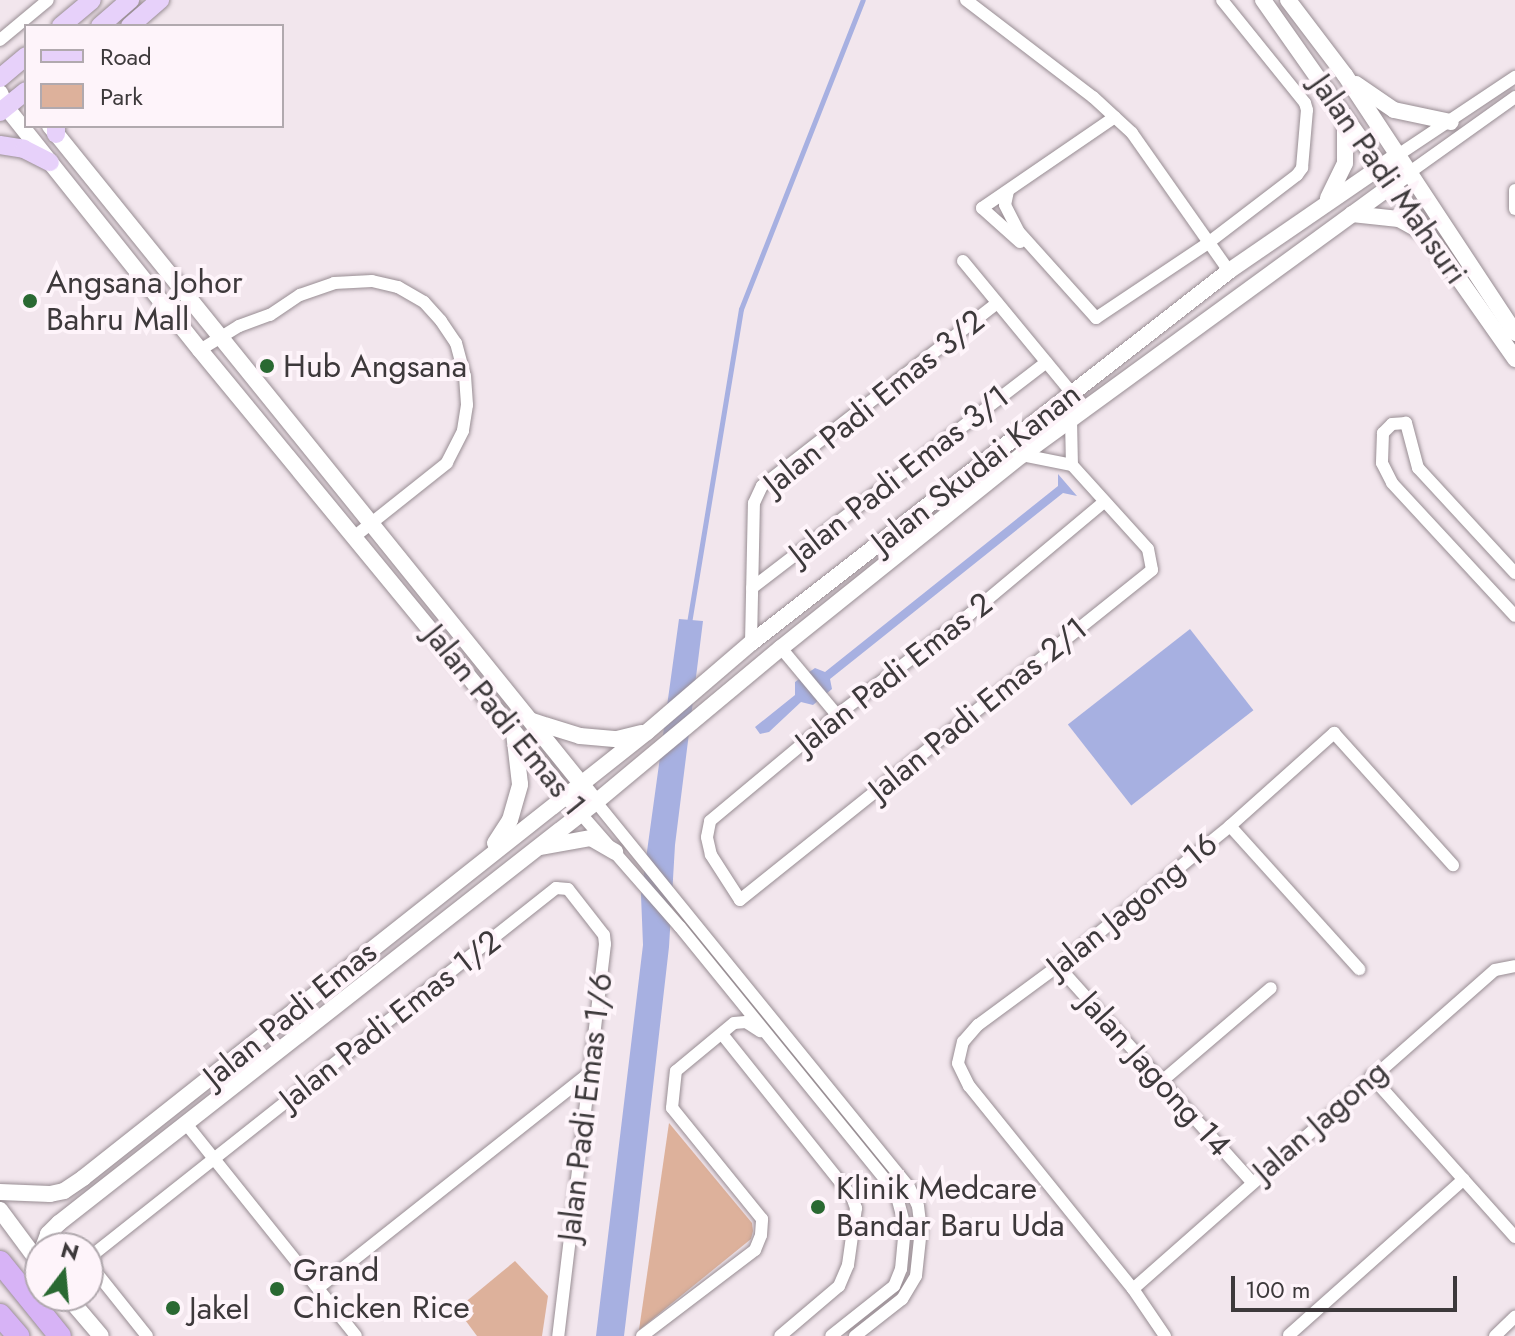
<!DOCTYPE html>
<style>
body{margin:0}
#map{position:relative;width:1515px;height:1336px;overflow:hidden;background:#f2e6ed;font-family:Jost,sans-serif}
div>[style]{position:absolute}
.green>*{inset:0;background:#ddb19b}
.water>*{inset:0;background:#a7b0e1;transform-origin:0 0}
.stream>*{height:5px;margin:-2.5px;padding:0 2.5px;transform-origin:2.5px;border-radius:2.5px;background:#a7b0e1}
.roads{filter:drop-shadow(0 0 2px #988d93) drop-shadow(0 0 2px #988d93)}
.street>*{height:12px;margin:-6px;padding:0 6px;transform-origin:6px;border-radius:6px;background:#fff}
.secondary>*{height:16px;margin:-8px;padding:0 8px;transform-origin:8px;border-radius:8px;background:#fff}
.primary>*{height:18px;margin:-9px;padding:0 9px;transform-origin:9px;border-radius:9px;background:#e7d1fa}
.highway>*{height:22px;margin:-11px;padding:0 11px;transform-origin:11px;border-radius:11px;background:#d7b3f6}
.dots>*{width:22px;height:22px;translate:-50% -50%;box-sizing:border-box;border:4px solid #fef4fa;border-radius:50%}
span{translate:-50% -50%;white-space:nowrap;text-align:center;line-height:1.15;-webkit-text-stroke:8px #fef4fa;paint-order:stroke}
.street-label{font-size:32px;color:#3d393b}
.poi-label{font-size:32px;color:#3d393b}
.left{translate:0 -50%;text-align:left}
.legend{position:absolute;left:24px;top:24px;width:260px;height:104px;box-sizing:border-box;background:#fef4fa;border:2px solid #b1a9ae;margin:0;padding:10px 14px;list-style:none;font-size:24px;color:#3d393b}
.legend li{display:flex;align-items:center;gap:16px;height:40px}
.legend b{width:40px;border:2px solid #b1a9ae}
.north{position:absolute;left:24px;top:1232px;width:80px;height:80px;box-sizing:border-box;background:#fef4fa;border:2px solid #b1a9ae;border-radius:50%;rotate:16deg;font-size:22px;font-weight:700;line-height:32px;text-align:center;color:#3d393b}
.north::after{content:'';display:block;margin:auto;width:28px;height:36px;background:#2a6932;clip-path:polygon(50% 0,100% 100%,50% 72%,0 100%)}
.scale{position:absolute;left:1231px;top:1276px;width:226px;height:36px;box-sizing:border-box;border:4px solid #3d393b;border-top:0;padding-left:10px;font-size:24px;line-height:28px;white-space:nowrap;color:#3d393b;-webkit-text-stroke:6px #fef4fa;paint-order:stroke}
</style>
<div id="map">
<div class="green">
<div style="clip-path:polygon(669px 1123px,752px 1223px,753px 1231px,751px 1239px,639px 1330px)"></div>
<div style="clip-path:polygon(515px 1261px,548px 1296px,542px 1336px,477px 1336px,457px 1309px)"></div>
</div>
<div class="water">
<div style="clip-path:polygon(1058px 474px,1077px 496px,1063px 493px,830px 679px,832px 689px,813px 705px,801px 702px,769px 732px,760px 734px,755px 727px,795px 695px,795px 682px,815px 668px,825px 672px,1058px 486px)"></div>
<div style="clip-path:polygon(679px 619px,703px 621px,675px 845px,669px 947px,635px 1244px,624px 1336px,596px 1336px,643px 945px,641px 895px)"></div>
<div style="left:1190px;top:629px;width:103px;height:155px;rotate:52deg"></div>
</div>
<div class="stream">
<div style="left:689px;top:623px;width:318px;rotate:-80.6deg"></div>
<div style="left:741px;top:309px;width:332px;rotate:-68.5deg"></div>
</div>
<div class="roads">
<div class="street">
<div style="left:966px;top:0;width:160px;rotate:37.4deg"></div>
<div style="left:1093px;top:97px;width:53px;rotate:42.7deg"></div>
<div style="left:1132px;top:133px;width:169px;rotate:54.9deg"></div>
<div style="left:0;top:40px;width:62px;rotate:-39.8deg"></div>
<div style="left:1398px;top:155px;width:141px;rotate:-33.7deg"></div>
<div style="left:1410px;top:172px;width:129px;rotate:-35.5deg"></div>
<div style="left:1515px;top:190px;width:19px;rotate:90deg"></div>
<div style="left:1008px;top:191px;width:14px;rotate:102deg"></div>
<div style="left:1005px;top:205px;width:29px;rotate:63deg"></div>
<div style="left:1018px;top:231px;width:117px;rotate:48.1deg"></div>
<div style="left:1096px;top:318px;width:135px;rotate:-33.8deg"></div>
<div style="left:1208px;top:243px;width:112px;rotate:-37.4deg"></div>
<div style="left:1297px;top:175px;width:9px;rotate:-54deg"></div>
<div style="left:1302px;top:168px;width:58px;rotate:-85.1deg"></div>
<div style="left:1307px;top:110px;width:7px;rotate:-106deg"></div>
<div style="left:1305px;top:103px;width:132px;rotate:-128.9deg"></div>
<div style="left:1020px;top:242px;width:51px;rotate:-138.2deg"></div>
<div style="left:982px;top:208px;width:161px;rotate:-34.4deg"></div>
<div style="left:963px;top:261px;width:192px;rotate:50.5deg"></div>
<div style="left:200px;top:350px;width:46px;rotate:-31.6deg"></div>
<div style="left:239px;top:326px;width:33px;rotate:-20deg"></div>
<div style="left:270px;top:315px;width:36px;rotate:-34deg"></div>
<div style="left:300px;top:295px;width:36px;rotate:-19deg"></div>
<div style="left:334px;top:283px;width:38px;rotate:-3deg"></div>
<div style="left:372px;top:281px;width:27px;rotate:13deg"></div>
<div style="left:398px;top:287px;width:30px;rotate:30deg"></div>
<div style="left:424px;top:302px;width:25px;rotate:48deg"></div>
<div style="left:441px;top:321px;width:27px;rotate:56deg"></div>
<div style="left:456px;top:343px;width:34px;rotate:75deg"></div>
<div style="left:465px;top:376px;width:29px;rotate:86deg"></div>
<div style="left:467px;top:405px;width:26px;rotate:99deg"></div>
<div style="left:463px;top:431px;width:36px;rotate:117deg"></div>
<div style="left:447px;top:463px;width:119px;rotate:141.5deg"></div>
<div style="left:1071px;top:419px;width:46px;rotate:88.8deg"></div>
<div style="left:1022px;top:455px;width:51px;rotate:11.3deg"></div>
<div style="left:1072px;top:465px;width:113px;rotate:47.9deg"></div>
<div style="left:1148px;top:549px;width:21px;rotate:79deg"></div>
<div style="left:1152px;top:570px;width:528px;rotate:141.31deg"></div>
<div style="left:740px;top:900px;width:54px;rotate:-122.8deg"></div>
<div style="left:711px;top:855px;width:18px;rotate:-103deg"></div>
<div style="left:707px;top:837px;width:16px;rotate:-79deg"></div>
<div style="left:710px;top:821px;width:165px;rotate:-39.8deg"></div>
<div style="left:837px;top:715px;width:167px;rotate:-37.2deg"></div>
<div style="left:970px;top:614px;width:175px;rotate:-39.9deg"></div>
<div style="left:1515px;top:573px;width:143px;rotate:-132.7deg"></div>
<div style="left:1418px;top:468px;width:47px;rotate:-104.9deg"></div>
<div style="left:1406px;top:423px;width:14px;rotate:176deg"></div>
<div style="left:1392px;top:424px;width:13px;rotate:135deg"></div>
<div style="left:1383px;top:433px;width:30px;rotate:92deg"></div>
<div style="left:1382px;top:463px;width:22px;rotate:63deg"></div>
<div style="left:1392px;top:483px;width:181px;rotate:47.2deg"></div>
<div style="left:752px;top:588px;width:371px;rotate:-37.5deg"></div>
<div style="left:751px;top:643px;width:140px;rotate:-88.8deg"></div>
<div style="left:754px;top:503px;width:19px;rotate:-65deg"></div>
<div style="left:762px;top:486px;width:298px;rotate:-37.9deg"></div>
<div style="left:781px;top:648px;width:87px;rotate:50.1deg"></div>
<div style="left:596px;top:802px;width:496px;rotate:50.9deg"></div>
<div style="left:909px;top:1187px;width:21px;rotate:65deg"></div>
<div style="left:918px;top:1206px;width:23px;rotate:83deg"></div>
<div style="left:921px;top:1229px;width:47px;rotate:96.1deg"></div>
<div style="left:916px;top:1276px;width:27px;rotate:121deg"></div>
<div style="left:902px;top:1299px;width:60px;rotate:141.8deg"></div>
<div style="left:581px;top:814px;width:150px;rotate:48.8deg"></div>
<div style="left:680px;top:927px;width:343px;rotate:50.9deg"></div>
<div style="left:896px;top:1193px;width:35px;rotate:75deg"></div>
<div style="left:905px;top:1227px;width:42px;rotate:95.4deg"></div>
<div style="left:901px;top:1269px;width:18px;rotate:112deg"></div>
<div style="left:894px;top:1286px;width:80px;rotate:141.6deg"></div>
<div style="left:1230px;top:826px;width:193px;rotate:47.9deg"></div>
<div style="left:1058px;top:966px;width:289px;rotate:48.1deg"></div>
<div style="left:722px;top:1034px;width:208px;rotate:51.4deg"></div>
<div style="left:852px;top:1197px;width:12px;rotate:70deg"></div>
<div style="left:856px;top:1208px;width:58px;rotate:98deg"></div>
<div style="left:848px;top:1265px;width:23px;rotate:113deg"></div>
<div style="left:839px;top:1286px;width:77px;rotate:139.7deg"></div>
<div style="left:1371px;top:1076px;width:216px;rotate:48.2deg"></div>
<div style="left:1162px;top:1081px;width:143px;rotate:-40.5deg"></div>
<div style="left:187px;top:1125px;width:270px;rotate:51.3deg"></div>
<div style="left:318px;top:1288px;width:343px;rotate:-38.4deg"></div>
<div style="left:1133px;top:1289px;width:482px;rotate:-41.4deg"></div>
<div style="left:1495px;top:970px;width:20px;rotate:-11deg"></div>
<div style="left:1289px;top:1335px;width:234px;rotate:-41.7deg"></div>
<div style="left:147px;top:1336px;width:88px;rotate:-128.6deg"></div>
<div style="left:92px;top:1267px;width:14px;rotate:-78deg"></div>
<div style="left:95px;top:1253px;width:588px;rotate:-38.37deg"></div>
<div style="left:556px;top:888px;width:12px;rotate:5deg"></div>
<div style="left:568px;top:889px;width:58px;rotate:52deg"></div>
<div style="left:604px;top:935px;width:9px;rotate:84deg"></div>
<div style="left:605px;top:944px;width:395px;rotate:96.8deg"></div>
<div style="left:642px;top:1336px;width:142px;rotate:-37.3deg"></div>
<div style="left:755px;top:1250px;width:16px;rotate:-68deg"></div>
<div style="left:761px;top:1235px;width:16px;rotate:-86deg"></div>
<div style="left:762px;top:1219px;width:143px;rotate:-129deg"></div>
<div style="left:672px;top:1108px;width:37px;rotate:-84deg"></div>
<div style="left:676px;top:1071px;width:75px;rotate:-39.6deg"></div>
<div style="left:734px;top:1023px;width:12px;rotate:-5deg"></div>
<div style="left:746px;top:1022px;width:17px;rotate:33deg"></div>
<div style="left:1165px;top:1336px;width:57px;rotate:-124.2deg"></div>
<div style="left:1133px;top:1289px;width:261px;rotate:-128.9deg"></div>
<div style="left:969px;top:1086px;width:25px;rotate:-116deg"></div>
<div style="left:958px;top:1063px;width:22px;rotate:-77deg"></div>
<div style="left:963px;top:1042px;width:23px;rotate:-49deg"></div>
<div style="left:978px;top:1025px;width:99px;rotate:-36.4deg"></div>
<div style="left:1058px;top:966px;width:222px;rotate:-39.1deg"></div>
<div style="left:1230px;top:826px;width:140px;rotate:-41.8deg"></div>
<div style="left:1334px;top:733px;width:178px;rotate:48deg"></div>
<div style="left:1495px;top:1336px;width:28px;rotate:-44deg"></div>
</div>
<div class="secondary">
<div style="left:1263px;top:0;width:439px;rotate:54.9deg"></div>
<div style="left:1288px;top:0;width:94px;rotate:52.8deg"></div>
<div style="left:1345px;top:75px;width:309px;rotate:56.6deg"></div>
<div style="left:1356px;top:84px;width:46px;rotate:34.4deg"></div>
<div style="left:1394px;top:110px;width:58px;rotate:11.9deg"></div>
<div style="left:0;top:93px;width:15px;rotate:67deg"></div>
<div style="left:6px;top:107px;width:311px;rotate:51.4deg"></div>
<div style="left:200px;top:350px;width:584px;rotate:50.56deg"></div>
<div style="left:50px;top:126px;width:869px;rotate:51.07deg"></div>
<div style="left:1328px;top:198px;width:39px;rotate:-64deg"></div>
<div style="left:1345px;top:163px;width:45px;rotate:-90deg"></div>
<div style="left:1352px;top:214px;width:47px;rotate:6.1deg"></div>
<div style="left:1399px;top:219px;width:31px;rotate:29deg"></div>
<div style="left:532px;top:721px;width:50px;rotate:17.4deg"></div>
<div style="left:580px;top:736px;width:37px;rotate:5deg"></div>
<div style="left:617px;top:739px;width:25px;rotate:-14deg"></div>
<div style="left:495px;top:843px;width:27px;rotate:-57deg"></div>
<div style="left:510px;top:820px;width:37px;rotate:-74deg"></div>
<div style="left:520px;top:784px;width:51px;rotate:-96.7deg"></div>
<div style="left:541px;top:847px;width:51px;rotate:-10.2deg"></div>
<div style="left:591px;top:838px;width:28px;rotate:30deg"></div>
<div style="left:0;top:1192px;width:50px;rotate:2.3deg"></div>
<div style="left:50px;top:1194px;width:14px;rotate:-12deg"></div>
<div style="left:64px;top:1191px;width:23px;rotate:-34deg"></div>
<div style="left:83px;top:1178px;width:719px;rotate:-38.34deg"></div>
<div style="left:647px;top:732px;width:137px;rotate:-40.6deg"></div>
<div style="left:751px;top:643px;width:606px;rotate:-37.89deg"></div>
<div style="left:1229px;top:271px;width:205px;rotate:-34.5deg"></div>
<div style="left:0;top:1210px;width:67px;rotate:53.5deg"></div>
<div style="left:43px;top:1248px;width:15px;rotate:-70deg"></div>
<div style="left:48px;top:1234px;width:16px;rotate:-45deg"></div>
<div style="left:59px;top:1223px;width:682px;rotate:-38.1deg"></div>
<div style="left:596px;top:802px;width:241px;rotate:-39.8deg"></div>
<div style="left:781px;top:648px;width:309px;rotate:-38.7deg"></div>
<div style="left:1022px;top:455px;width:480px;rotate:-36.1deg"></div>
<div style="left:67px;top:1296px;width:52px;rotate:49.6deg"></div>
</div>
<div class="primary">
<div style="left:61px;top:26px;width:40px;rotate:-40deg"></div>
<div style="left:100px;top:26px;width:40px;rotate:-41deg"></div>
<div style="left:130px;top:26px;width:40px;rotate:-41deg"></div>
<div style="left:0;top:78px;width:34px;rotate:-40deg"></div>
<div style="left:0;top:112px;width:33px;rotate:-39deg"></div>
<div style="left:56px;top:126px;width:8px;rotate:90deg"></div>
<div style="left:0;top:145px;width:24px;rotate:9deg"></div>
<div style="left:24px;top:149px;width:29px;rotate:27deg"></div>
</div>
<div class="highway">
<div style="left:0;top:1262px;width:95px;rotate:51deg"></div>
<div style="left:0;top:1315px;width:28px;rotate:49deg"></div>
</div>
</div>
<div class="dots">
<div style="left:30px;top:301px;background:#2a6932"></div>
<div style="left:267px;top:366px;background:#2a6932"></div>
<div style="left:818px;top:1207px;background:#2a6932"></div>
<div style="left:277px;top:1289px;background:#2a6932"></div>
<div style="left:173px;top:1308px;background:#2a6932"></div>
</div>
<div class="street-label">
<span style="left:1389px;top:179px;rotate:55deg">Jalan Padi Mahsuri</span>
<span style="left:874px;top:402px;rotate:-39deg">Jalan Padi Emas 3/2</span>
<span style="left:976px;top:468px;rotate:-38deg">Jalan Skudai Kanan</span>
<span style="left:899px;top:475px;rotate:-38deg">Jalan Padi Emas 3/1</span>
<span style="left:894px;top:673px;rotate:-38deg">Jalan Padi Emas 2</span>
<span style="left:978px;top:709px;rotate:-39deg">Jalan Padi Emas 2/1</span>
<span style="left:505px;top:720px;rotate:51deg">Jalan Padi Emas 1</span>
<span style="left:1132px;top:905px;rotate:-39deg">Jalan Jagong 16</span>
<span style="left:290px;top:1014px;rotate:-39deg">Jalan Padi Emas</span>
<span style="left:390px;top:1020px;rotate:-38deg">Jalan Padi Emas 1/2</span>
<span style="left:1155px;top:1074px;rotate:48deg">Jalan Jagong 14</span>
<span style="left:585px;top:1107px;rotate:-83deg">Jalan Padi Emas 1/6</span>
<span style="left:1320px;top:1121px;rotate:-41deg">Jalan Jagong</span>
</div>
<div class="poi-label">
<span class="left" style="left:46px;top:301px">Angsana Johor<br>Bahru Mall</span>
<span class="left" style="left:283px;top:366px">Hub Angsana</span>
<span class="left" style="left:836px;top:1207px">Klinik Medcare<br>Bandar Baru Uda</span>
<span class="left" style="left:293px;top:1289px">Grand<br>Chicken Rice</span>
<span class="left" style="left:189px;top:1308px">Jakel</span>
</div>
<ul class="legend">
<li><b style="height:10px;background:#e7d1fa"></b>Road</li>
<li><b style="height:22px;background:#ddb19b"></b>Park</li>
</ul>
<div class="north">N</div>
<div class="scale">100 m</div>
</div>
